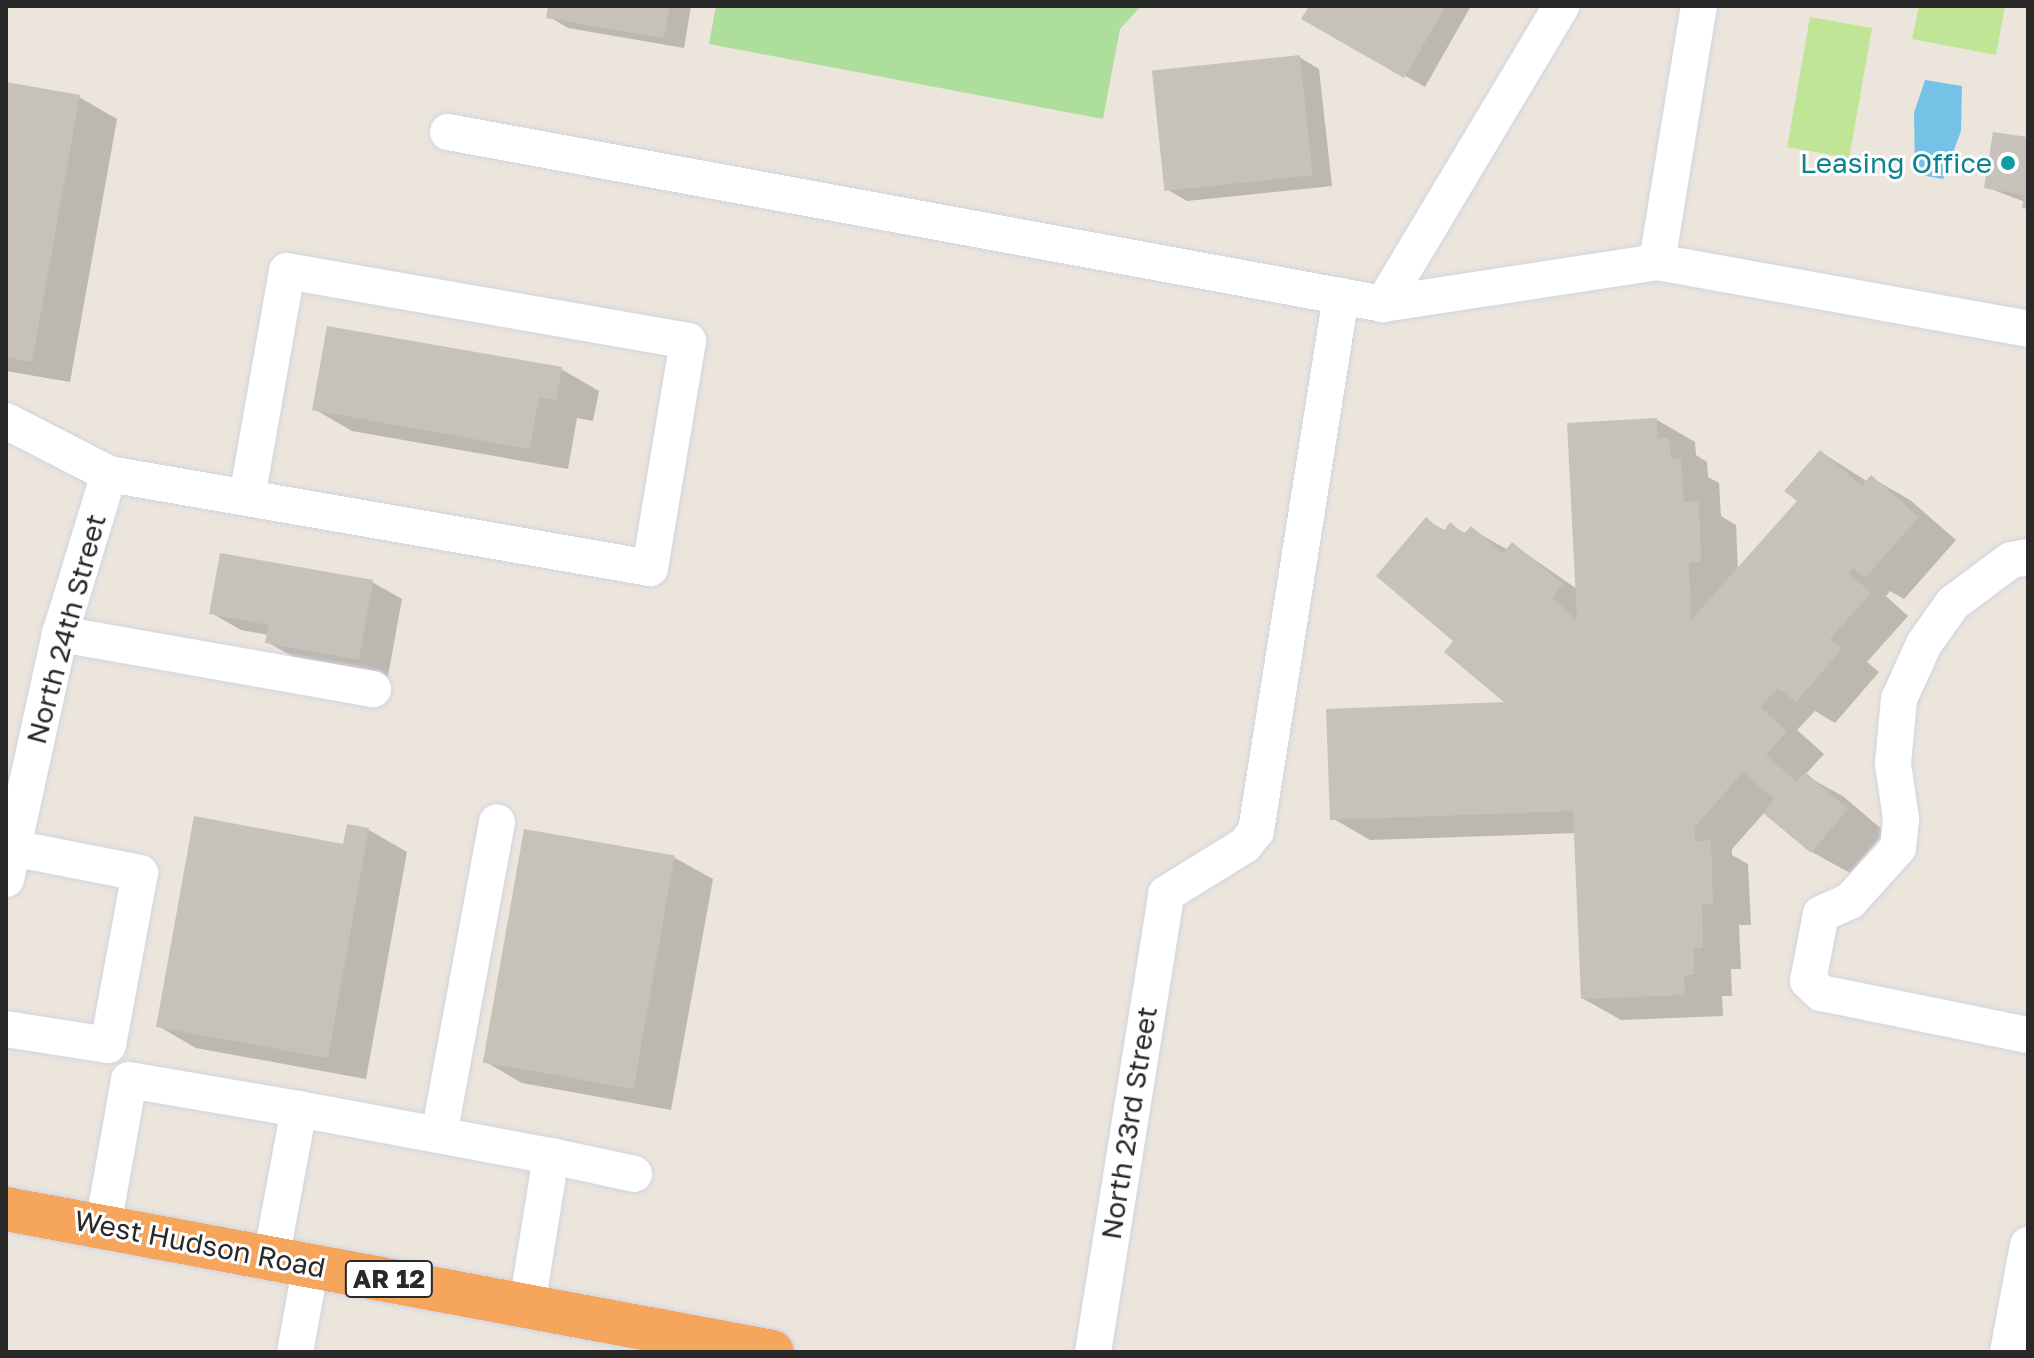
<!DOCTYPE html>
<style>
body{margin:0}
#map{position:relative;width:2034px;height:1358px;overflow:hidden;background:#ebe5dc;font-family:"Golos Text",sans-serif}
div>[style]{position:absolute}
.green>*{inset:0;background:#aede9b}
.pitch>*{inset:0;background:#c0e597;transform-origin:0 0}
.water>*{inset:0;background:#74c3e7}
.shadow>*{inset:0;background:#0003}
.building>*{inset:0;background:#c6c2bb;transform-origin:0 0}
.roads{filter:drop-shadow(0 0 2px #d1d3e1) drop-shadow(0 0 2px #d1d3e1)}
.minor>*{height:36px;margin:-18px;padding:0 18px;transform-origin:18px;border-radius:18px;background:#fff}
.highway>*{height:44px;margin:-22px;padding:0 22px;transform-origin:22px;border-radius:22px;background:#f5a65c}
.dots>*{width:22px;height:22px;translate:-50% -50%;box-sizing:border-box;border:4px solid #fff;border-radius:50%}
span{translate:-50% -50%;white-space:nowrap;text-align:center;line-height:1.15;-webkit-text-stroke:6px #fff;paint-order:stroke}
.shield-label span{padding:2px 6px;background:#fff;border:2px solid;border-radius:6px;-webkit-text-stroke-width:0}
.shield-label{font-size:26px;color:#292929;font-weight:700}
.culture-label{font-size:28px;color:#0d838f}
.right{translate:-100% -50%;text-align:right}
.street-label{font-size:28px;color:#292929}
.frame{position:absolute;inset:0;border:8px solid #292929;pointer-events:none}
</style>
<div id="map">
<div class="green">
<div style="clip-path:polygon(716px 6px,1141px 6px,1120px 29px,1103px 119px,709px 44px)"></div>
</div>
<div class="pitch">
<div style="clip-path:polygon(1919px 6px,2005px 7px,1996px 55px,1912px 39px)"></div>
<div style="left:1810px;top:17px;width:63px;height:132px;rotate:10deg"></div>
</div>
<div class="water">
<div style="clip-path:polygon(1925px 80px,1962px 86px,1961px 131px,1943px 179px,1915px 174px,1914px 113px)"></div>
</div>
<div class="shadow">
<div style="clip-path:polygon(550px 6px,691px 6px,684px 48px,568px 28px,548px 16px)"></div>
<div style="clip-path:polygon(1311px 6px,1471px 6px,1425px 87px,1304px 18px)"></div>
<div style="clip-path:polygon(1299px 57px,1319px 69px,1332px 186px,1187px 201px,1168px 190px)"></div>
<div style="clip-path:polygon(6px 84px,79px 97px,117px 119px,70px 382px,6px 371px)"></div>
<div style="clip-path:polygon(2028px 139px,2028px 209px,2025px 202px,1986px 187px)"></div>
<div style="clip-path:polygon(561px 369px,599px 391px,593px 421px,577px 418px,568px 469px,352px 431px,314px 409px)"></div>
<div style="clip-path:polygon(1657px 420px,1695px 442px,1696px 455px,1707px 462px,1708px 477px,1719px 483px,1721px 516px,1736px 525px,1738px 570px,1799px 501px,1821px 452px,1868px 482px,1872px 478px,1910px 500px,1956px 540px,1904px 599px,1890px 591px,1886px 596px,1908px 616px,1867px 662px,1879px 672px,1835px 723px,1815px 711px,1797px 730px,1824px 754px,1805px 775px,1844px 797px,1885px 832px,1850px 873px,1812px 852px,1765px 812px,1732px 849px,1732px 855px,1748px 864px,1751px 925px,1739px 925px,1741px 969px,1731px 969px,1732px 996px,1722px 996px,1723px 1016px,1621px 1020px,1582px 998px,1576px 833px,1370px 840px,1332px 818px,1510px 704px,1456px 641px,1426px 520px,1446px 531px,1451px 525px,1466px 534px,1471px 529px,1508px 550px,1512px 544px,1577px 589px)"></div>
<div style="clip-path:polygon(372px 582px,402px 599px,388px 676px,297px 659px,267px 642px,269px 635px,241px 630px,211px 613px)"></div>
<div style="clip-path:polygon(369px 830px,407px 852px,366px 1079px,196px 1048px,158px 1026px,345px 846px)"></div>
<div style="clip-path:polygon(675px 858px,713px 879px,671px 1110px,522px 1083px,484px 1061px)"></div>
</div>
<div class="building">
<div style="clip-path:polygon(548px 6px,670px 6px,664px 38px,546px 18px)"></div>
<div style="clip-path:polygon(1309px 6px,1446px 6px,1404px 78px,1301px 19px)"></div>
<div style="left:1300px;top:55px;width:121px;height:149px;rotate:84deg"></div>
<div style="clip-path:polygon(6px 82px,80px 95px,32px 362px,6px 357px)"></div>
<div style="clip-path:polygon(1993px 132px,2028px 137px,2028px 209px,2022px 208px,2024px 195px,1984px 188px)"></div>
<div style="clip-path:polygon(327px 326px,562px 367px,556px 400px,539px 397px,530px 449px,312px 410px)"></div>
<div style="clip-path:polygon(1657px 418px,1658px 438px,1669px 438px,1671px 459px,1681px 459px,1684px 502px,1699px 501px,1701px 562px,1689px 562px,1691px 620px,1797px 501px,1784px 491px,1820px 450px,1862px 486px,1871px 475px,1919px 517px,1865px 578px,1853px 568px,1849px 573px,1871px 593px,1830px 639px,1842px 649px,1796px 702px,1778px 688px,1760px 707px,1787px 731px,1766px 755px,1797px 782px,1805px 772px,1848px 809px,1811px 853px,1763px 813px,1774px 799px,1743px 772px,1695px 827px,1695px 841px,1711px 840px,1713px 904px,1702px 904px,1703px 948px,1694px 948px,1694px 975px,1684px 975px,1685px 995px,1581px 999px,1573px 811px,1330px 820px,1326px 709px,1504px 702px,1444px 652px,1453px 641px,1376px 576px,1426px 517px,1443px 532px,1450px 522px,1464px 534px,1471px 526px,1503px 553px,1512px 542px,1563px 584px,1552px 598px,1577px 620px,1567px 423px)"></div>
<div style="clip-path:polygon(220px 553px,373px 580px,359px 660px,265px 643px,269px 625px,209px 614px)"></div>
<div style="clip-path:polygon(194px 816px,343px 844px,347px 824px,369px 828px,328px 1058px,156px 1027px)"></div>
<div style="left:524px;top:829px;width:153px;height:237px;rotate:10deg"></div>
</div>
<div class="roads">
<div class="minor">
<div style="left:448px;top:132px;width:951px;rotate:10.42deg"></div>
<div style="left:1383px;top:304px;width:277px;rotate:-8.7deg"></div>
<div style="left:1657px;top:262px;width:377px;rotate:10.2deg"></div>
<div style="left:1657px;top:262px;width:259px;rotate:-80.7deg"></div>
<div style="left:1383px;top:304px;width:347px;rotate:-59.1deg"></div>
<div style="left:6px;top:421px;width:116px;rotate:27.2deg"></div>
<div style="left:109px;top:474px;width:549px;rotate:9.86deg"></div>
<div style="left:650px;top:568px;width:230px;rotate:-80.5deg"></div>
<div style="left:688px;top:341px;width:407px;rotate:-170.1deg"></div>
<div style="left:287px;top:271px;width:230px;rotate:100deg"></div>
<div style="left:2028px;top:557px;width:17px;rotate:170deg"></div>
<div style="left:2011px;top:560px;width:72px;rotate:143.4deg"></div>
<div style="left:1953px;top:603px;width:50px;rotate:125.3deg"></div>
<div style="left:1924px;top:644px;width:60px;rotate:114.4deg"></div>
<div style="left:1899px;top:699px;width:65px;rotate:95.3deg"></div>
<div style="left:1893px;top:764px;width:56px;rotate:81.7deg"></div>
<div style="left:1901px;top:819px;width:29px;rotate:96deg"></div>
<div style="left:1898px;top:848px;width:72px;rotate:132.2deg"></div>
<div style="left:1850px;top:901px;width:32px;rotate:156deg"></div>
<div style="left:1821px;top:914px;width:68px;rotate:101deg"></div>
<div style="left:1808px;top:981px;width:18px;rotate:43deg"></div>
<div style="left:1821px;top:993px;width:211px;rotate:11.5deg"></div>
<div style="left:60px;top:634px;width:318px;rotate:10deg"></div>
<div style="left:6px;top:879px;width:251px;rotate:-77.6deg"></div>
<div style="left:60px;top:634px;width:167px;rotate:-73deg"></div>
<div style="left:6px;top:1029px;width:103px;rotate:8.9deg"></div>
<div style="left:108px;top:1045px;width:175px;rotate:-79.5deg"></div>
<div style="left:140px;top:873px;width:130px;rotate:-168.9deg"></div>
<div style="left:299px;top:1109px;width:256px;rotate:10.6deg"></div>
<div style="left:439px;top:1135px;width:318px;rotate:-79.5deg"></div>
<div style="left:103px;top:1226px;width:148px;rotate:-79.9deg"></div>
<div style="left:129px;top:1080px;width:172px;rotate:9.7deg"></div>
<div style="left:299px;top:1109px;width:152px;rotate:100.6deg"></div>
<div style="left:527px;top:1305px;width:151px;rotate:-80.8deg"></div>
<div style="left:551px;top:1156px;width:85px;rotate:12.2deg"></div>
<div style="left:295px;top:1352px;width:88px;rotate:-79.6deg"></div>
<div style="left:1093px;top:1352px;width:464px;rotate:-80.9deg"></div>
<div style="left:1166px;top:894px;width:93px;rotate:-31.8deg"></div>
<div style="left:1245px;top:845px;width:18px;rotate:-52deg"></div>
<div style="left:1256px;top:831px;width:542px;rotate:-80.97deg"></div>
<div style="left:2008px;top:1352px;width:109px;rotate:-79.4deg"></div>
</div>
<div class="highway">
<div style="left:6px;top:1209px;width:779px;rotate:10.57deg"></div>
</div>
</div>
<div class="dots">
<div style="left:2008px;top:163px;background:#0f9aa8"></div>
</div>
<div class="shield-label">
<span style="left:389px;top:1279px">AR 12</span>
</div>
<div class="culture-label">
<span class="right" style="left:1992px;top:163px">Leasing Office</span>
</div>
<div class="street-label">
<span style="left:66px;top:629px;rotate:-75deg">North 24th Street</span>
<span style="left:1129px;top:1123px;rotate:-81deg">North 23rd Street</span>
<span style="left:200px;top:1244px;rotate:11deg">West Hudson Road</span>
</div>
<div class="frame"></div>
</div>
